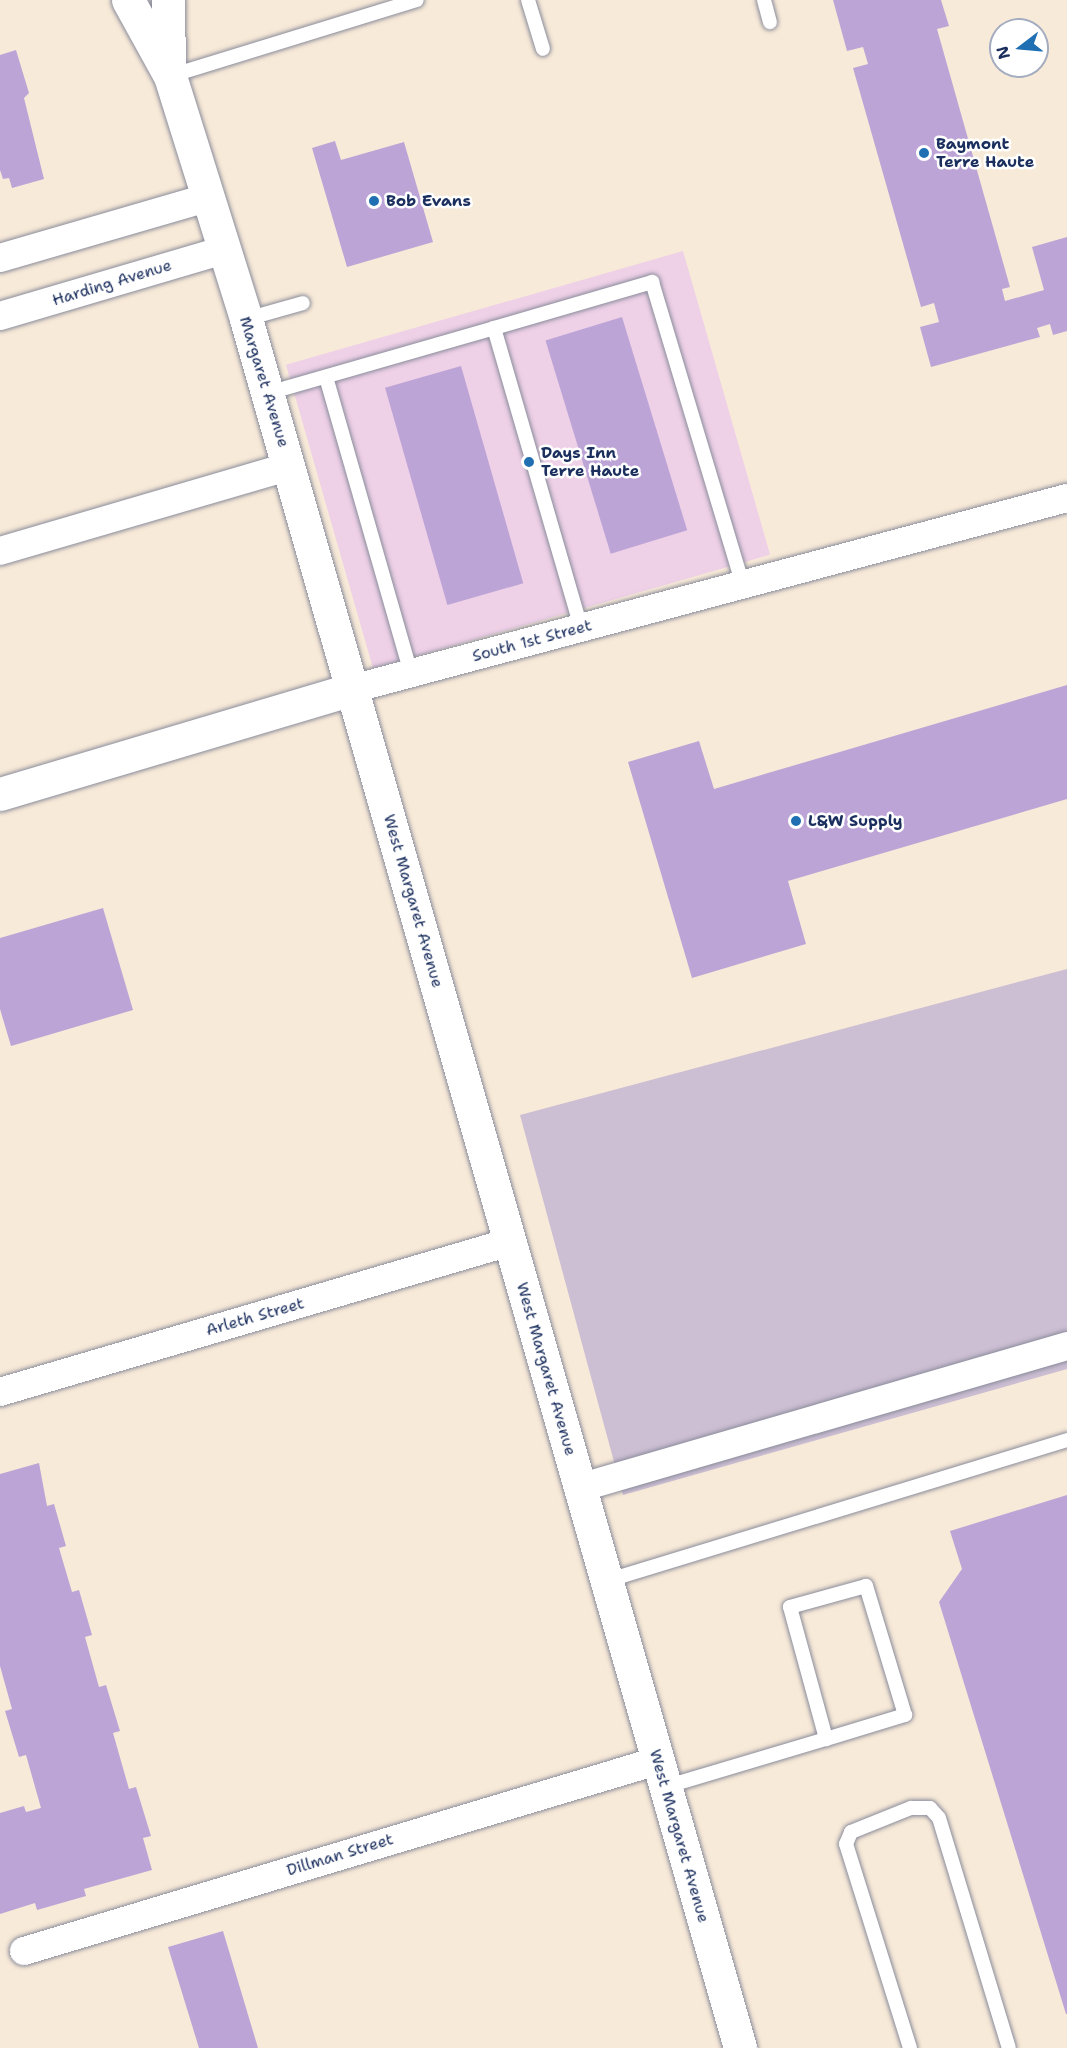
<!DOCTYPE html>
<style>
body{margin:0}
#map{position:relative;width:1067px;height:2048px;overflow:hidden;background:#f8ead8;font-family:"Shantell Sans",sans-serif}
div>[style]{position:absolute}
.built>*{inset:0;background:#eed0e7;transform-origin:0 0}
.industrial>*{inset:0;background:#ccbed3}
.building>*{inset:0;background:#bda4d7;transform-origin:0 0}
.roads{filter:drop-shadow(0 0 2px #8a8c9b) drop-shadow(0 0 2px #8a8c9b)}
.lane>*{height:14px;margin:-7px;padding:0 7px;transform-origin:7px;border-radius:7px;background:#fff}
.street>*{height:28px;margin:-14px;padding:0 14px;transform-origin:14px;border-radius:14px;background:#fff}
.secondary>*{height:33px;margin:-16.5px;padding:0 16.5px;transform-origin:16.5px;border-radius:16.5px;background:#fff}
.dots>*{width:16px;height:16px;translate:-50% -50%;box-sizing:border-box;border:3px solid #fff;border-radius:50%}
span{translate:-50% -50%;white-space:nowrap;text-align:center;line-height:1.15;-webkit-text-stroke:5px #fff;paint-order:stroke}
.poi-label{font-size:16px;color:#1b2f5e;font-weight:700}
.left{translate:0 -50%;text-align:left}
.street-label{font-size:16px;color:#1b2f5e}
.north{position:absolute;left:989px;top:18px;width:60px;height:60px;box-sizing:border-box;background:#fff;border:2px solid #a4acbf;border-radius:50%;rotate:254deg;font-size:16px;font-weight:700;line-height:24px;text-align:center;color:#1b2f5e}
.north::after{content:'';display:block;margin:auto;width:21px;height:27px;background:#1f6fb2;clip-path:polygon(50% 0,100% 100%,50% 72%,0 100%)}
</style>
<div id="map">
<div class="built">
<div style="left:683px;top:251px;width:316px;height:413px;rotate:74deg"></div>
</div>
<div class="industrial">
<div style="clip-path:polygon(1067px 969px,1067px 1369px,623px 1495px,520px 1115px)"></div>
</div>
<div class="building">
<div style="clip-path:polygon(833px 0,941px 0,949px 26px,937px 29px,1010px 287px,1002px 289px,1005px 301px,1044px 290px,1032px 247px,1067px 237px,1067px 331px,1053px 335px,1050px 324px,1037px 328px,1040px 337px,931px 367px,920px 327px,939px 322px,934px 303px,921px 307px,853px 68px,868px 64px,863px 47px,847px 51px)"></div>
<div style="clip-path:polygon(16px 50px,29px 93px,24px 98px,44px 179px,12px 188px,9px 178px,3px 179px,0 170px,0 55px)"></div>
<div style="clip-path:polygon(335px 141px,341px 160px,404px 142px,433px 242px,347px 267px,312px 148px)"></div>
<div style="left:622px;top:317px;width:223px;height:80px;rotate:73deg"></div>
<div style="left:461px;top:366px;width:226px;height:79px;rotate:74deg"></div>
<div style="clip-path:polygon(1067px 685px,1067px 799px,788px 881px,806px 944px,692px 978px,628px 762px,699px 741px,714px 789px)"></div>
<div style="clip-path:polygon(103px 908px,133px 1010px,11px 1046px,0 1009px,0 938px)"></div>
<div style="clip-path:polygon(39px 1463px,47px 1506px,54px 1504px,66px 1546px,59px 1548px,72px 1592px,79px 1590px,92px 1635px,85px 1637px,99px 1687px,106px 1685px,120px 1731px,113px 1733px,129px 1789px,136px 1787px,151px 1836px,143px 1838px,152px 1870px,84px 1889px,86px 1896px,37px 1910px,35px 1903px,0 1914px,0 1813px,24px 1806px,26px 1812px,41px 1808px,26px 1755px,19px 1757px,5px 1711px,12px 1709px,0 1666px,0 1474px)"></div>
<div style="clip-path:polygon(1067px 1495px,1067px 2014px,1066px 2014px,939px 1602px,962px 1569px,950px 1531px)"></div>
<div style="clip-path:polygon(223px 1931px,258px 2048px,199px 2048px,168px 1947px)"></div>
</div>
<div class="roads">
<div class="lane">
<div style="left:528px;top:0;width:51px;rotate:73deg"></div>
<div style="left:764px;top:0;width:23px;rotate:75deg"></div>
<div style="left:170px;top:76px;width:258px;rotate:-17.1deg"></div>
<div style="left:246px;top:319px;width:59px;rotate:-15.7deg"></div>
<div style="left:494px;top:328px;width:165px;rotate:-16.2deg"></div>
<div style="left:652px;top:282px;width:316px;rotate:73.3deg"></div>
<div style="left:326px;top:377px;width:308px;rotate:74deg"></div>
<div style="left:268px;top:393px;width:235px;rotate:-16deg"></div>
<div style="left:494px;top:328px;width:312px;rotate:73.8deg"></div>
<div style="left:606px;top:1581px;width:482px;rotate:-17deg"></div>
<div style="left:668px;top:1786px;width:165px;rotate:-16.6deg"></div>
<div style="left:826px;top:1739px;width:83px;rotate:-16.9deg"></div>
<div style="left:905px;top:1715px;width:135px;rotate:-106.8deg"></div>
<div style="left:866px;top:1586px;width:79px;rotate:164.6deg"></div>
<div style="left:790px;top:1607px;width:137px;rotate:74.7deg"></div>
<div style="left:910px;top:2048px;width:214px;rotate:-107.4deg"></div>
<div style="left:846px;top:1844px;width:13px;rotate:-67deg"></div>
<div style="left:851px;top:1832px;width:65px;rotate:-21.8deg"></div>
<div style="left:911px;top:1808px;width:19px"></div>
<div style="left:930px;top:1808px;width:13px;rotate:48deg"></div>
<div style="left:939px;top:1818px;width:240px;rotate:73.1deg"></div>
</div>
<div class="street">
<div style="left:0;top:258px;width:215px;rotate:-16.2deg"></div>
<div style="left:0;top:316px;width:234px;rotate:-16.4deg"></div>
<div style="left:0;top:551px;width:302px;rotate:-16.3deg"></div>
<div style="left:352px;top:689px;width:740px;rotate:-14.96deg"></div>
<div style="left:0;top:1392px;width:532px;rotate:-16.39deg"></div>
<div style="left:579px;top:1488px;width:508px;rotate:-16.22deg"></div>
<div style="left:24px;top:1951px;width:661px;rotate:-16.71deg"></div>
</div>
<div class="secondary">
<div style="left:128px;top:0;width:87px;rotate:61.1deg"></div>
<div style="left:170px;top:76px;width:255px;rotate:72.6deg"></div>
<div style="left:246px;top:319px;width:1798px;rotate:74.05deg"></div>
<div style="left:168px;top:0;width:71px;rotate:89.2deg"></div>
<div style="left:0;top:794px;width:367px;rotate:-16.6deg"></div>
</div>
</div>
<div class="dots">
<div style="left:924px;top:153px;background:#1f6fb2"></div>
<div style="left:374px;top:201px;background:#1f6fb2"></div>
<div style="left:529px;top:462px;background:#1f6fb2"></div>
<div style="left:796px;top:821px;background:#1f6fb2"></div>
</div>
<div class="poi-label">
<span class="left" style="left:936px;top:153px">Baymont<br>Terre Haute</span>
<span class="left" style="left:386px;top:201px">Bob Evans</span>
<span class="left" style="left:541px;top:462px">Days Inn<br>Terre Haute</span>
<span class="left" style="left:808px;top:821px">L&amp;W Supply</span>
</div>
<div class="street-label">
<span style="left:112px;top:283px;rotate:-17deg">Harding Avenue</span>
<span style="left:264px;top:382px;rotate:73deg">Margaret Avenue</span>
<span style="left:532px;top:641px;rotate:-15deg">South 1st Street</span>
<span style="left:413px;top:901px;rotate:74deg">West Margaret Avenue</span>
<span style="left:255px;top:1317px;rotate:-16deg">Arleth Street</span>
<span style="left:546px;top:1369px;rotate:74deg">West Margaret Avenue</span>
<span style="left:679px;top:1836px;rotate:74deg">West Margaret Avenue</span>
<span style="left:340px;top:1855px;rotate:-17deg">Dillman Street</span>
</div>
<div class="north">N</div>
</div>
